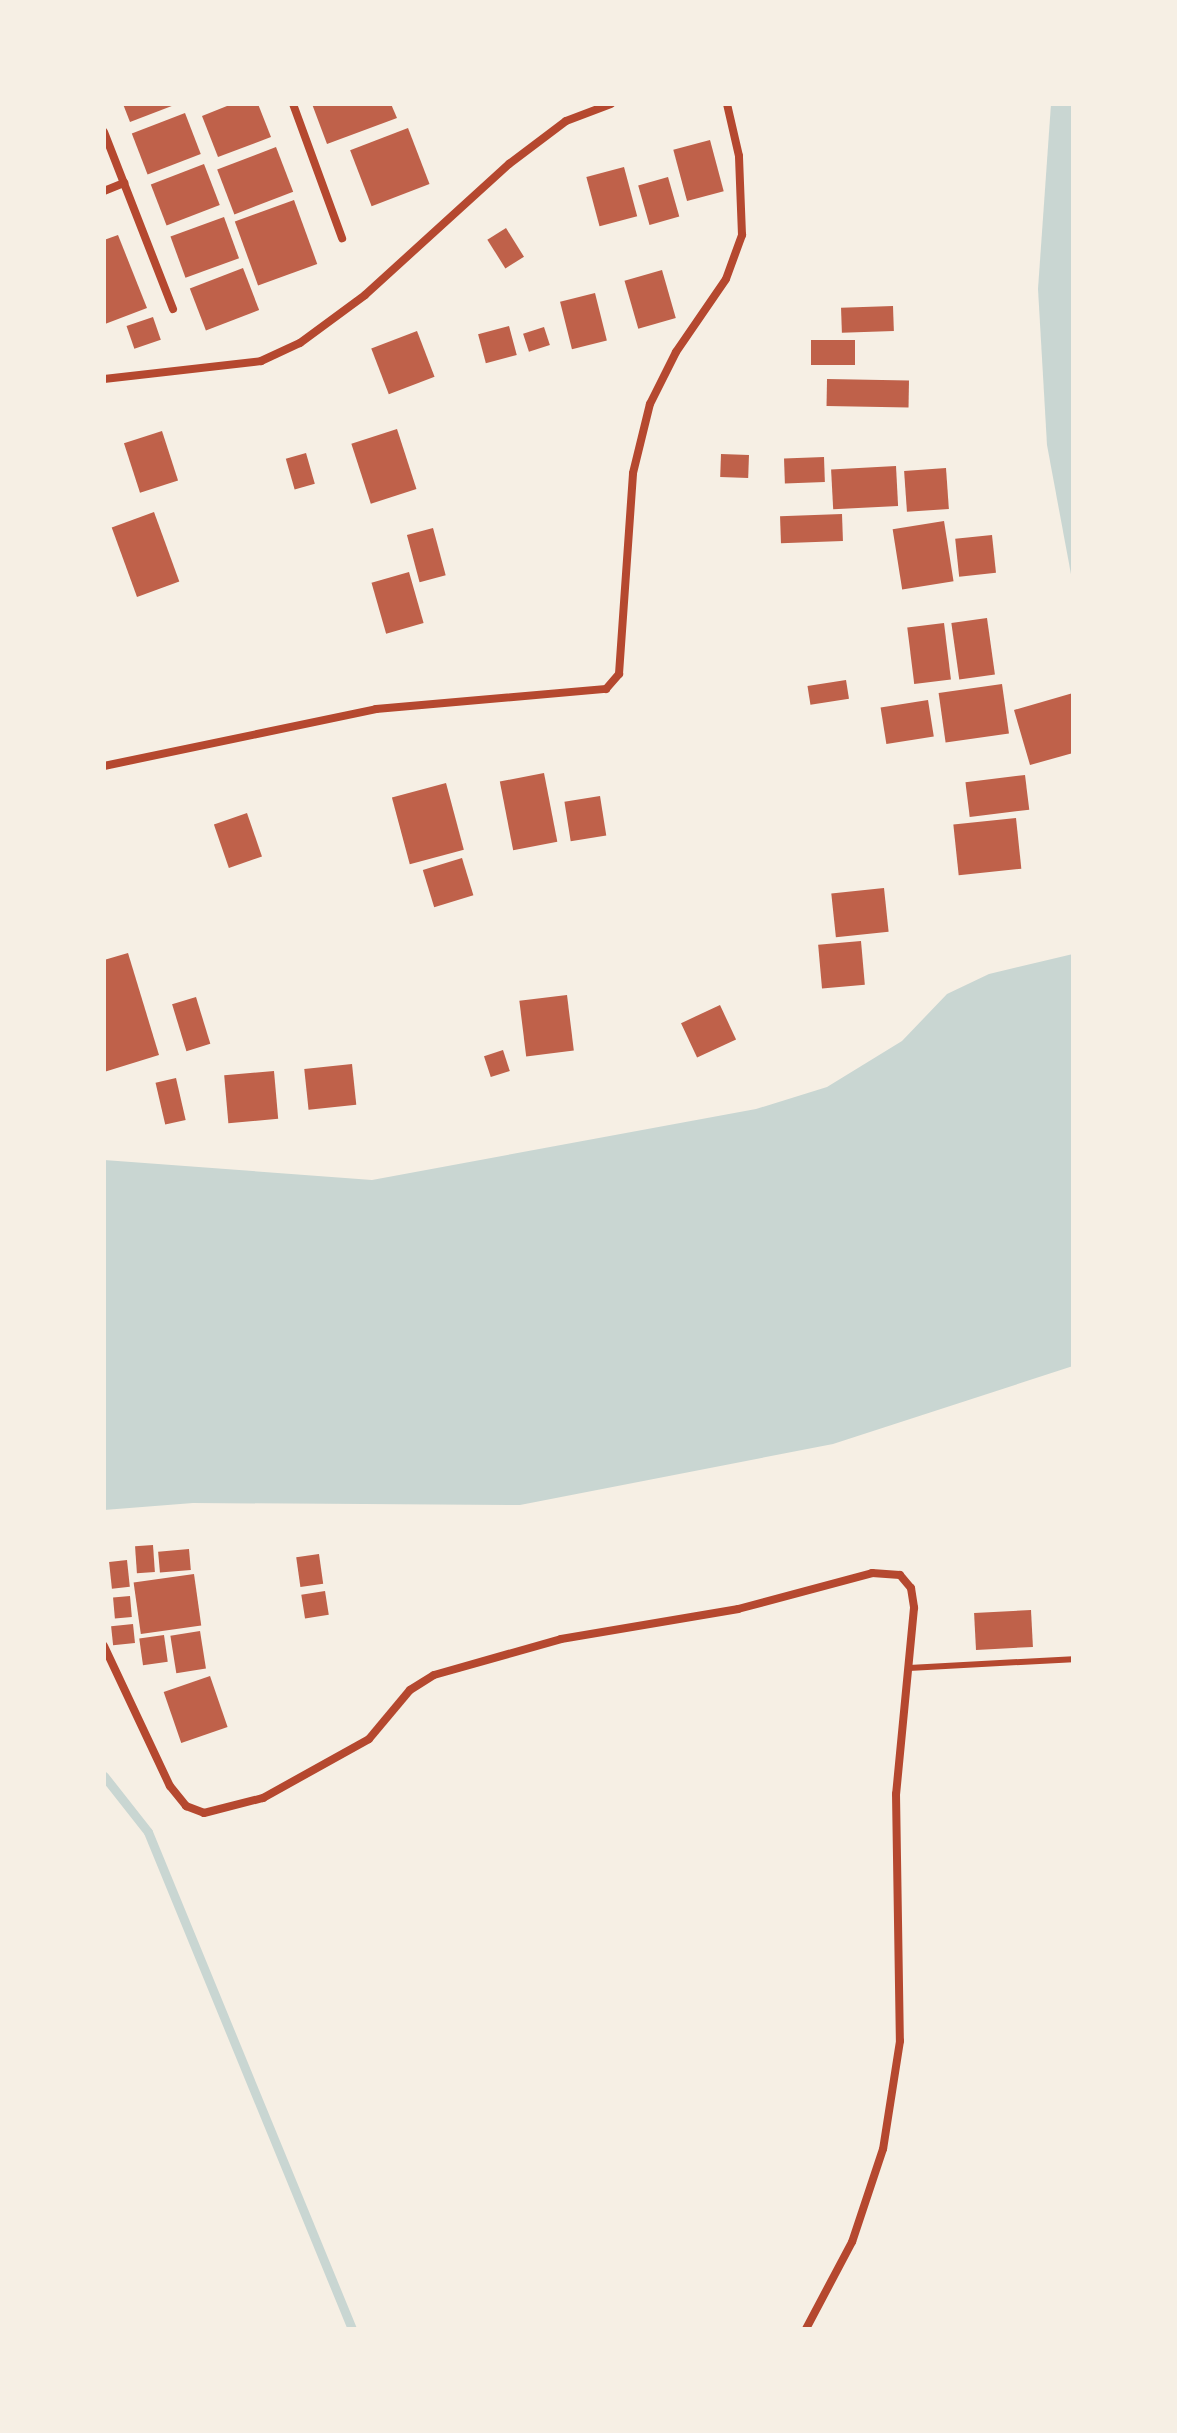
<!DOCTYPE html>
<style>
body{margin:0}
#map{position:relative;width:1177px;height:2433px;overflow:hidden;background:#f6efe4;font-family:"Crimson Pro",serif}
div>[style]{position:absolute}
.water>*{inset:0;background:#c9d6d2}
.stream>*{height:9px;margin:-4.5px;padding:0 4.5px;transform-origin:4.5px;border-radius:4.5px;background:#c9d6d2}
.building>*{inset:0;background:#bf614a;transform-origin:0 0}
.service>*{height:6px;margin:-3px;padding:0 3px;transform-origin:3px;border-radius:3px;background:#b5482f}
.minor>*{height:8px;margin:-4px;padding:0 4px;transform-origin:4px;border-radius:4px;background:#b5482f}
span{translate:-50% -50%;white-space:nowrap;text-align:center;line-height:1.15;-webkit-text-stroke:6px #f6efe4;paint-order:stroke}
.frame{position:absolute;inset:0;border:106px solid #f6efe4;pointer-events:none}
</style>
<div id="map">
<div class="water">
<div style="clip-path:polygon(1051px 104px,1073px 104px,1073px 585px,1047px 445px,1038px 289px)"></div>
<div style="clip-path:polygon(1073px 954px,1073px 1366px,833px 1444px,520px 1505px,193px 1503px,104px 1510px,104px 1160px,372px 1180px,756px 1109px,827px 1087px,902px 1041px,947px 994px,989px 974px)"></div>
</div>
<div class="stream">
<div style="left:104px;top:1776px;width:71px;rotate:51.8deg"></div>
<div style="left:148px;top:1832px;width:537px;rotate:67.68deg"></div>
</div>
<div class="building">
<div style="clip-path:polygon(123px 104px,177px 104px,130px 122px)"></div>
<div style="clip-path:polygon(232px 104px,258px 104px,271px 137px,218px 157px,202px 116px)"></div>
<div style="clip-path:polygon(312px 104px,391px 104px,397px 118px,327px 144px)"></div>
<div style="left:185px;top:113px;width:44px;height:57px;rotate:69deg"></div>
<div style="left:408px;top:128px;width:60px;height:62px;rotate:69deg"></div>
<div style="left:710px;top:140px;width:53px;height:38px;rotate:75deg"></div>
<div style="left:276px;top:147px;width:48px;height:63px;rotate:69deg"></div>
<div style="left:204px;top:164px;width:44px;height:57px;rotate:69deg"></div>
<div style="left:624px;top:167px;width:51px;height:39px;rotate:75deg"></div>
<div style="left:668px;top:177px;width:41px;height:31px;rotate:74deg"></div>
<div style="left:294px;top:200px;width:68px;height:63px;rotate:70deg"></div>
<div style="left:224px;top:217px;width:44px;height:57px;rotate:70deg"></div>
<div style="left:506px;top:228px;width:34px;height:22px;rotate:58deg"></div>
<div style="clip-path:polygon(118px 235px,147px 308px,105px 324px,104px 240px)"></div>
<div style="left:243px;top:268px;width:45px;height:57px;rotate:69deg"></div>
<div style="left:662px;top:270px;width:50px;height:39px;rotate:74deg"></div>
<div style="left:595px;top:293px;width:49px;height:36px;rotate:76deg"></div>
<div style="left:893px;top:306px;width:25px;height:52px;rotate:88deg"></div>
<div style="left:153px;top:317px;width:24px;height:28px;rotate:71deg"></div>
<div style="left:509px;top:326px;width:30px;height:32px;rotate:75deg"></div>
<div style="left:544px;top:327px;width:19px;height:22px;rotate:72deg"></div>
<div style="left:417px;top:331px;width:49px;height:49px;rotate:69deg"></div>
<div style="left:811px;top:340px;width:44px;height:25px"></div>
<div style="left:827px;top:379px;width:82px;height:27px;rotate:1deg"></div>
<div style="left:397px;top:429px;width:63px;height:48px;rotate:72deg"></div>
<div style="left:162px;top:431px;width:52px;height:40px;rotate:72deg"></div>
<div style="left:306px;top:453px;width:32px;height:21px;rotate:74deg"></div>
<div style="left:721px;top:454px;width:28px;height:23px;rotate:2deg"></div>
<div style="left:824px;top:457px;width:25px;height:40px;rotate:88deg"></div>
<div style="left:896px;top:466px;width:40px;height:65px;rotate:87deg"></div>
<div style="left:946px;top:468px;width:41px;height:42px;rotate:86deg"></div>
<div style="left:154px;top:512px;width:74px;height:45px;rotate:70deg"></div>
<div style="left:842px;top:514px;width:27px;height:62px;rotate:88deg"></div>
<div style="left:944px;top:521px;width:61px;height:52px;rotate:81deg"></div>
<div style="left:433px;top:528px;width:49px;height:27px;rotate:75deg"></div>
<div style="left:992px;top:535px;width:38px;height:37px;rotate:84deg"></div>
<div style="left:409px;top:572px;width:53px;height:39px;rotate:74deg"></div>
<div style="left:987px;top:618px;width:57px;height:36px;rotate:82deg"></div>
<div style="left:944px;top:623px;width:57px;height:37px;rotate:83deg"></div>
<div style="left:846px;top:680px;width:19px;height:39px;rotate:81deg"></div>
<div style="left:1002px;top:684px;width:50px;height:64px;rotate:82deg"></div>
<div style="clip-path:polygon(1073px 693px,1073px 753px,1030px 765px,1014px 710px)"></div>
<div style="left:928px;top:700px;width:37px;height:48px;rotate:81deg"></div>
<div style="left:544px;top:773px;width:70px;height:45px;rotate:79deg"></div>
<div style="left:1025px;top:775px;width:35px;height:60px;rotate:83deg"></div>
<div style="left:446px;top:783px;width:69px;height:56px;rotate:75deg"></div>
<div style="left:600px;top:796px;width:40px;height:36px;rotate:81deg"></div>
<div style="left:247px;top:813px;width:46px;height:35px;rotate:71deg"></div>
<div style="left:1016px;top:818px;width:51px;height:63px;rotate:84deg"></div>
<div style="left:462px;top:858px;width:39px;height:41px;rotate:73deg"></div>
<div style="left:884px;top:888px;width:44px;height:53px;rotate:84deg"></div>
<div style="left:861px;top:941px;width:44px;height:43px;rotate:85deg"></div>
<div style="clip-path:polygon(128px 953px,159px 1055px,104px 1072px,104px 960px)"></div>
<div style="left:567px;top:995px;width:56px;height:48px;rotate:83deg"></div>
<div style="left:196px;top:997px;width:49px;height:25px;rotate:73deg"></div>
<div style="left:720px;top:1005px;width:38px;height:43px;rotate:65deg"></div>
<div style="left:503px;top:1050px;width:22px;height:20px;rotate:72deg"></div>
<div style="left:352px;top:1064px;width:41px;height:48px;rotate:84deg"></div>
<div style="left:274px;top:1071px;width:48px;height:50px;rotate:85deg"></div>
<div style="left:176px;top:1078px;width:43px;height:21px;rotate:77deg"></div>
<div style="left:153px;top:1545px;width:27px;height:18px;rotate:86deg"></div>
<div style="left:189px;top:1549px;width:21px;height:31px;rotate:85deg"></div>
<div style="left:319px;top:1554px;width:30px;height:23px;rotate:82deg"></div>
<div style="left:127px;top:1560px;width:27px;height:18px;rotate:84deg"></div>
<div style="left:194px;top:1574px;width:52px;height:61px;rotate:82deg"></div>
<div style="left:325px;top:1591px;width:24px;height:24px;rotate:81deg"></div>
<div style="left:130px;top:1596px;width:21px;height:17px;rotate:85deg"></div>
<div style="left:1031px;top:1610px;width:37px;height:57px;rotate:87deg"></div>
<div style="left:133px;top:1624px;width:19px;height:22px;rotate:84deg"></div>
<div style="left:200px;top:1631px;width:38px;height:30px;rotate:81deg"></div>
<div style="left:164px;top:1635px;width:27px;height:25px;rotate:82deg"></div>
<div style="left:210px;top:1676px;width:54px;height:49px;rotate:71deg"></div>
</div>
<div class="service">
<div style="left:909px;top:1668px;width:164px;rotate:-3.1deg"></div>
</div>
<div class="minor">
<div style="left:293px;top:104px;width:143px;rotate:69.9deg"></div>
<div style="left:104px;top:132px;width:190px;rotate:68.7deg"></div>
<div style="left:104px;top:191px;width:22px;rotate:-22deg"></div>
<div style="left:104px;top:379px;width:158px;rotate:-6.5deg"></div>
<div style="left:261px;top:361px;width:43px;rotate:-24.8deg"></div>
<div style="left:300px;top:343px;width:81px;rotate:-36.4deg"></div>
<div style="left:365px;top:295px;width:195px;rotate:-42.3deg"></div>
<div style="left:509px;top:164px;width:71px;rotate:-37deg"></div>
<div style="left:566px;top:121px;width:48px;rotate:-20.7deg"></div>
<div style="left:104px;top:766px;width:278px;rotate:-11.8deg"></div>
<div style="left:376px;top:709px;width:231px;rotate:-5deg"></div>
<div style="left:606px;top:689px;width:20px;rotate:-49deg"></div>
<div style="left:619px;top:674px;width:201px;rotate:-86deg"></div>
<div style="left:633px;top:473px;width:71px;rotate:-76.2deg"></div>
<div style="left:650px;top:404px;width:58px;rotate:-63.4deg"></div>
<div style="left:676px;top:352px;width:88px;rotate:-55.6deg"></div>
<div style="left:726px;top:279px;width:47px;rotate:-70deg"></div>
<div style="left:742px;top:235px;width:79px;rotate:-92.2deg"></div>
<div style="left:739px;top:156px;width:53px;rotate:-103deg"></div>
<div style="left:104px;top:1646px;width:155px;rotate:64.8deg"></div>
<div style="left:170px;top:1786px;width:26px;rotate:51deg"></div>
<div style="left:186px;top:1806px;width:19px;rotate:21deg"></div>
<div style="left:204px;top:1813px;width:61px;rotate:-14.3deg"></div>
<div style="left:263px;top:1798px;width:121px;rotate:-29.1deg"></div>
<div style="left:369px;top:1739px;width:64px;rotate:-50.1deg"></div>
<div style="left:410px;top:1690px;width:28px;rotate:-32deg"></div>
<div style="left:434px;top:1675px;width:132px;rotate:-15.8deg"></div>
<div style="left:561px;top:1639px;width:180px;rotate:-9.6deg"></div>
<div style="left:738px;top:1609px;width:139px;rotate:-15deg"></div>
<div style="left:872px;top:1573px;width:28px;rotate:4deg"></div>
<div style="left:900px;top:1575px;width:17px;rotate:50deg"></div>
<div style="left:911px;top:1588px;width:20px;rotate:81deg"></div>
<div style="left:914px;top:1608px;width:187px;rotate:95.5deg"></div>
<div style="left:896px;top:1794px;width:247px;rotate:89.1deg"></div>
<div style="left:900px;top:2041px;width:109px;rotate:98.9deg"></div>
<div style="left:883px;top:2149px;width:98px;rotate:108.4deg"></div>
<div style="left:852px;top:2242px;width:98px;rotate:117.9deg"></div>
</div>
<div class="frame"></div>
</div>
